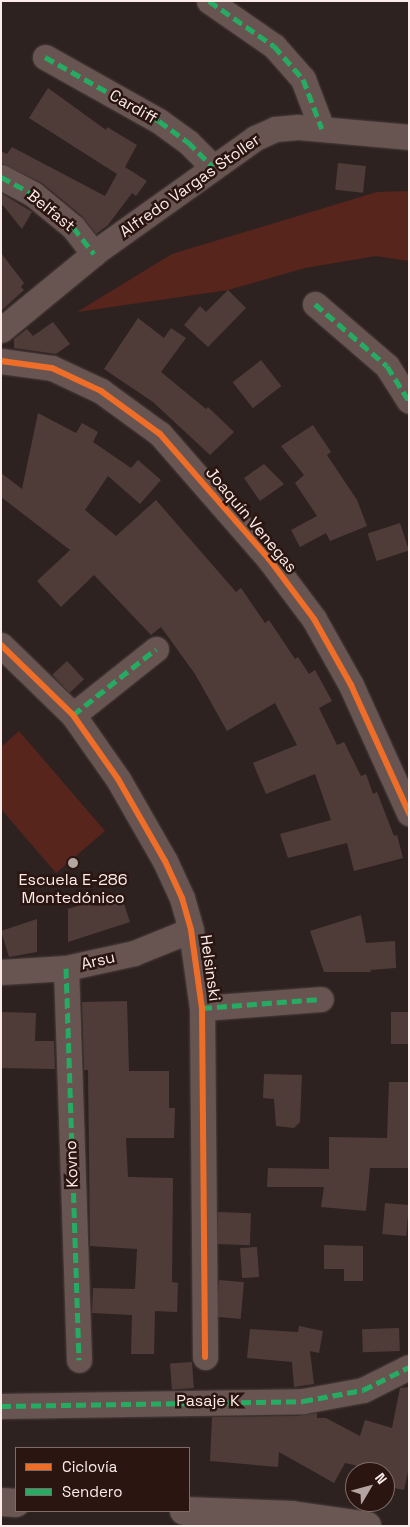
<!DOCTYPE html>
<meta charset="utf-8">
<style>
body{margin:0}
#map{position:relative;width:410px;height:1527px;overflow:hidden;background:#2e2220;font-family:"Space Grotesk",sans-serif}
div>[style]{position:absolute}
.green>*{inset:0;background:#57251c}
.building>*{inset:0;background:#4f3c39;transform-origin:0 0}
.roads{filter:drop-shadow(0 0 1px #4a3f3d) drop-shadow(0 0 1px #4a3f3d)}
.minor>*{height:25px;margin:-12.5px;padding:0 12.5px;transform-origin:12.5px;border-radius:12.5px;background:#685551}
.secondary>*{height:28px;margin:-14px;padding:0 14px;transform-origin:14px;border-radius:14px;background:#6a5753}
.quiet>*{height:5px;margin-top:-2.5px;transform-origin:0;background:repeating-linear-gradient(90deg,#26ab63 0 10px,transparent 0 15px)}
.cycleway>*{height:6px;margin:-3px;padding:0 3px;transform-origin:3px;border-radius:3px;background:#ee6e29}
.dots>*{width:14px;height:14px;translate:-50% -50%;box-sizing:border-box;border:2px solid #2a1511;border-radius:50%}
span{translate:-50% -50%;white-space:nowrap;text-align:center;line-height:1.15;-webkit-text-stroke:5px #2a1511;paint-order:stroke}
.street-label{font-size:16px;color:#fcece9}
.poi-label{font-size:16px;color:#fcece9}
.frame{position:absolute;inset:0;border:2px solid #fcece9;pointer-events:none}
.legend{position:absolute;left:15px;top:1447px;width:175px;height:65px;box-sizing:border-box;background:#2a1511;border:1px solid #7e6b67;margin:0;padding:6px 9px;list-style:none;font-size:15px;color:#fcece9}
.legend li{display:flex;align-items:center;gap:10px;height:25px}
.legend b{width:25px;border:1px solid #7e6b67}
.north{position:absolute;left:345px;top:1462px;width:50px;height:50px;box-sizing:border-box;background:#2a1511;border:1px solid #7e6b67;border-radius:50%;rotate:53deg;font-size:14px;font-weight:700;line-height:20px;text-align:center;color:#fcece9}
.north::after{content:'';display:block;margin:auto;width:18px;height:22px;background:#b4a5a3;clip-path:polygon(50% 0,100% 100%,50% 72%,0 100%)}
</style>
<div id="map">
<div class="green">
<div style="clip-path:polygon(409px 191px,409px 261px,376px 256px,305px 268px,228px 290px,77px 312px,172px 254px,377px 192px)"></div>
<div style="clip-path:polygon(19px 731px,105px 831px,56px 873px,1px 809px,1px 747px)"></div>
</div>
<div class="building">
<div style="clip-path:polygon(48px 88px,106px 130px,107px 127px,137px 145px,125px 167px,147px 181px,136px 196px,132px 193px,108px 225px,96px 234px,82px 216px,42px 183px,1px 163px,1px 151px,7px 154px,12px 147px,105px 196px,117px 174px,29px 118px)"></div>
<div style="left:338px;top:163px;width:28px;height:27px;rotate:6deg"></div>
<div style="clip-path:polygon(1px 193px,32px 212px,22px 229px,1px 203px)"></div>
<div style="clip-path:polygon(1px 253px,24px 283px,21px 287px,24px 290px,1px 311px)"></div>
<div style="clip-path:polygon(228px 290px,246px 308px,208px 347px,184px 325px,200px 306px,206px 312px)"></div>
<div style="clip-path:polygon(138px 318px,164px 338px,171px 328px,186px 338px,161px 372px,206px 409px,208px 407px,234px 432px,210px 455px,153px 402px,104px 369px)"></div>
<div style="clip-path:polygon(53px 322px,70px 344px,56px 354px,14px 348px,14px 339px,27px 329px,33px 336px)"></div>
<div style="left:261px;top:360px;width:33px;height:36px;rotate:52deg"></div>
<div style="clip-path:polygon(38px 413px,76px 433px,82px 423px,98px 432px,93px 442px,131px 468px,138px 460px,161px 480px,140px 504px,108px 476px,85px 510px,116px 536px,156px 500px,236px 592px,241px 588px,265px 623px,269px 620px,295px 659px,298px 657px,309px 674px,315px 670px,332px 701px,319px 708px,337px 745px,344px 742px,361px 776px,366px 774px,373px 794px,377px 792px,394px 836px,397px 835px,403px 858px,354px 871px,347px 843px,288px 858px,280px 834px,331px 820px,315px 774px,266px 794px,253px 763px,297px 745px,275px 703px,227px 731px,195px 674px,161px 627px,151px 635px,94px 575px,61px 607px,37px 581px,70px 550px,1px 497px,1px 473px,22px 489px)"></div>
<div style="clip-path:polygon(313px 425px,331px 452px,327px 455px,357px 500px,367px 526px,330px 541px,326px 533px,300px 547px,291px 530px,317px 516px,295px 483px,304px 475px,281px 446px)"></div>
<div style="clip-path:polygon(264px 464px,284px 484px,260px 501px,244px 478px)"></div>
<div style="left:400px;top:523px;width:29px;height:34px;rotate:72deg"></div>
<div style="left:67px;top:661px;width:25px;height:20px;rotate:47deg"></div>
<div style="clip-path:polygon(120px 892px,130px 922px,68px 942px,68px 909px)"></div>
<div style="clip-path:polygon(361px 915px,366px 943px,395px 941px,396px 968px,370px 970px,371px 972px,324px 972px,310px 931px)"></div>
<div style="clip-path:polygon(37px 919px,37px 952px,9px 957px,1px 931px)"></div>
<div style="clip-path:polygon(127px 1001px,129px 1071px,169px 1071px,169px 1108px,175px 1108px,174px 1138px,126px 1138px,128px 1177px,173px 1178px,172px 1282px,178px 1283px,177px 1312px,155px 1311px,154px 1354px,131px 1354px,132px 1315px,92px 1313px,93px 1288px,135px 1289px,137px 1249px,90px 1246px,88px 1070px,84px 1070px,82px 1002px)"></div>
<div style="clip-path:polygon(1px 1012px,36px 1013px,35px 1041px,54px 1041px,55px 1069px,1px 1068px)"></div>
<div style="left:391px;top:1012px;width:18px;height:32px"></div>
<div style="clip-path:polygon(264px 1074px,302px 1075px,300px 1122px,294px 1128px,276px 1126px,274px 1099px,263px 1098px)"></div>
<div style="clip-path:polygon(389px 1082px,409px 1082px,409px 1168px,370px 1168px,366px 1211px,321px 1207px,324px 1187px,267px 1187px,268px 1168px,329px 1169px,329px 1137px,387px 1138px)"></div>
<div style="left:385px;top:1203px;width:24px;height:31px;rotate:5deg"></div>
<div style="left:218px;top:1212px;width:33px;height:32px;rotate:2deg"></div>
<div style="clip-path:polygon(324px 1245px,363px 1246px,363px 1281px,344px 1281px,344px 1269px,324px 1269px)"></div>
<div style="left:257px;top:1247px;width:30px;height:17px;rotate:86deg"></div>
<div style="left:219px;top:1280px;width:25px;height:37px;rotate:5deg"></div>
<div style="clip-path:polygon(299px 1326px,323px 1331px,319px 1353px,310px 1351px,314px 1384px,294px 1387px,292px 1362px,247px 1358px,250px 1329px,298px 1332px)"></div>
<div style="left:399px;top:1328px;width:23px;height:37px;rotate:88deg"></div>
<div style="left:192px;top:1362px;width:26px;height:22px;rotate:86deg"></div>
<div style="clip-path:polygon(409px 1387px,409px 1467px,404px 1490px,385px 1486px,385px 1472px,345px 1463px,334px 1483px,279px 1452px,278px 1467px,210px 1461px,212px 1417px,297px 1416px,317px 1413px,317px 1418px,326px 1418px,360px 1436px,365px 1420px,392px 1428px,400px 1388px)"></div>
</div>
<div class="roads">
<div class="minor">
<div style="left:209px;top:1px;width:79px;rotate:34.7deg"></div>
<div style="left:274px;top:46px;width:44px;rotate:48.7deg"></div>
<div style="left:303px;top:79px;width:53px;rotate:69.2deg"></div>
<div style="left:45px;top:57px;width:131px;rotate:29.3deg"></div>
<div style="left:159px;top:121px;width:36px;rotate:36deg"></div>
<div style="left:188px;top:142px;width:35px;rotate:45deg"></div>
<div style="left:1px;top:177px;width:36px;rotate:28deg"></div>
<div style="left:33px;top:194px;width:52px;rotate:39.5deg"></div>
<div style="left:73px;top:227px;width:34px;rotate:52deg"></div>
<div style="left:315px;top:304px;width:95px;rotate:40.7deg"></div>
<div style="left:387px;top:366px;width:41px;rotate:57.8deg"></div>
<div style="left:1px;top:330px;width:129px;rotate:-39.4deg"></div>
<div style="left:101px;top:248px;width:189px;rotate:-35.5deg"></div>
<div style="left:255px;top:138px;width:22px;rotate:-24deg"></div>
<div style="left:275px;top:129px;width:23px;rotate:-5deg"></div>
<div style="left:298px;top:127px;width:111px;rotate:5.1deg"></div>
<div style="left:1px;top:361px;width:51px;rotate:7.8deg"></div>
<div style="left:52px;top:368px;width:54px;rotate:25.1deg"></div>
<div style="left:101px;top:391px;width:73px;rotate:36.1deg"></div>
<div style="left:160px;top:434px;width:166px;rotate:48.9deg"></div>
<div style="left:269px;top:559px;width:75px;rotate:53.1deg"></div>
<div style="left:314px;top:619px;width:76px;rotate:60.7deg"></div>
<div style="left:351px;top:685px;width:141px;rotate:65.6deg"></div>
<div style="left:1px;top:645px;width:100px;rotate:44.2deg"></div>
<div style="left:73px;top:715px;width:78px;rotate:54.9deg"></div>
<div style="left:118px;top:779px;width:95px;rotate:60.2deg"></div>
<div style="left:165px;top:861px;width:41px;rotate:65.3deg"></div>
<div style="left:182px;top:898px;width:33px;rotate:74deg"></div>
<div style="left:191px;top:930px;width:79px;rotate:82deg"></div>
<div style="left:202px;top:1008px;width:349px;rotate:89.5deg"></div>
<div style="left:73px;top:715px;width:106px;rotate:-38.5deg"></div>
<div style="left:66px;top:968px;width:392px;rotate:88.1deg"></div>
<div style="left:1px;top:972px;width:65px;rotate:-3.5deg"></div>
<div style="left:66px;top:968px;width:70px;rotate:-12.4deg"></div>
<div style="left:134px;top:953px;width:61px;rotate:-22deg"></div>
<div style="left:202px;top:1008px;width:119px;rotate:-4.3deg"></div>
<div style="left:1px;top:1406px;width:302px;rotate:-0.9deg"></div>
<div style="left:303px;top:1401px;width:61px;rotate:-10.4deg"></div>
<div style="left:363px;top:1390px;width:51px;rotate:-26.6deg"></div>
</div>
<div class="secondary">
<div style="left:1px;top:1502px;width:15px;rotate:4deg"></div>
<div style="left:184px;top:1511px;width:108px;rotate:2.1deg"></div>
<div style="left:292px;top:1515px;width:76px;rotate:8.3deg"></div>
</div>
</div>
<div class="quiet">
<div style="left:209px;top:1px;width:79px;rotate:34.7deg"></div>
<div style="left:274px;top:46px;width:44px;rotate:48.7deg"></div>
<div style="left:303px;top:79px;width:53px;rotate:69.2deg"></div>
<div style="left:45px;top:57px;width:131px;rotate:29.3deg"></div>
<div style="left:159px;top:121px;width:36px;rotate:36deg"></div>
<div style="left:188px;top:142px;width:35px;rotate:45deg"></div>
<div style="left:1px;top:177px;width:36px;rotate:28deg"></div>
<div style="left:33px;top:194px;width:52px;rotate:39.5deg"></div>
<div style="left:73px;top:227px;width:34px;rotate:52deg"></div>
<div style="left:315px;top:304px;width:95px;rotate:40.7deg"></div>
<div style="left:387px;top:366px;width:41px;rotate:57.8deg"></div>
<div style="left:73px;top:715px;width:106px;rotate:-38.5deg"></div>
<div style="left:66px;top:968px;width:392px;rotate:88.1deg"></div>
<div style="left:202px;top:1008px;width:119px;rotate:-4.3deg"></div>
<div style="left:1px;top:1406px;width:302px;rotate:-0.9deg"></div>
<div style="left:303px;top:1401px;width:61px;rotate:-10.4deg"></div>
<div style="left:363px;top:1390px;width:51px;rotate:-26.6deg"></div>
</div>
<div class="cycleway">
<div style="left:1px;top:361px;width:51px;rotate:7.8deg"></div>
<div style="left:52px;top:368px;width:54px;rotate:25.1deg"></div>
<div style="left:101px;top:391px;width:73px;rotate:36.1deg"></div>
<div style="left:160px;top:434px;width:166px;rotate:48.9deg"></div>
<div style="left:269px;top:559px;width:75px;rotate:53.1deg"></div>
<div style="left:314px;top:619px;width:76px;rotate:60.7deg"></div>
<div style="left:351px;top:685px;width:141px;rotate:65.6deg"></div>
<div style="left:1px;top:645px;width:100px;rotate:44.2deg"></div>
<div style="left:73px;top:715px;width:78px;rotate:54.9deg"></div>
<div style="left:118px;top:779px;width:95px;rotate:60.2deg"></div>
<div style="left:165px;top:861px;width:41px;rotate:65.3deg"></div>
<div style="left:182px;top:898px;width:33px;rotate:74deg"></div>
<div style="left:191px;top:930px;width:79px;rotate:82deg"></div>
<div style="left:202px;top:1008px;width:349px;rotate:89.5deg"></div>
</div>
<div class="dots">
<div style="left:73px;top:863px;background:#b4a5a3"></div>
</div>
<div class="street-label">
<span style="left:133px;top:107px;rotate:30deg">Cardiff</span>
<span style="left:190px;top:186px;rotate:-35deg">Alfredo Vargas Stoller</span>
<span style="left:51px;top:211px;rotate:39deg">Belfast</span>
<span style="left:251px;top:520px;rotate:50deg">Joaquín Venegas</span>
<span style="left:98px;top:961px;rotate:-13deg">Arsu</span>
<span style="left:210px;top:968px;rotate:82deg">Helsinski</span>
<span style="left:72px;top:1164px;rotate:-92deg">Kovno</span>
<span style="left:208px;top:1401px">Pasaje K</span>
</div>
<div class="poi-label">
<span style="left:73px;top:889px">Escuela E-286<br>Montedónico</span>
</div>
<div class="frame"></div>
<ul class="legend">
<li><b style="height:6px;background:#ee6e29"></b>Ciclovía</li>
<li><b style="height:6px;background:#26ab63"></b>Sendero</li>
</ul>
<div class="north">N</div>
</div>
